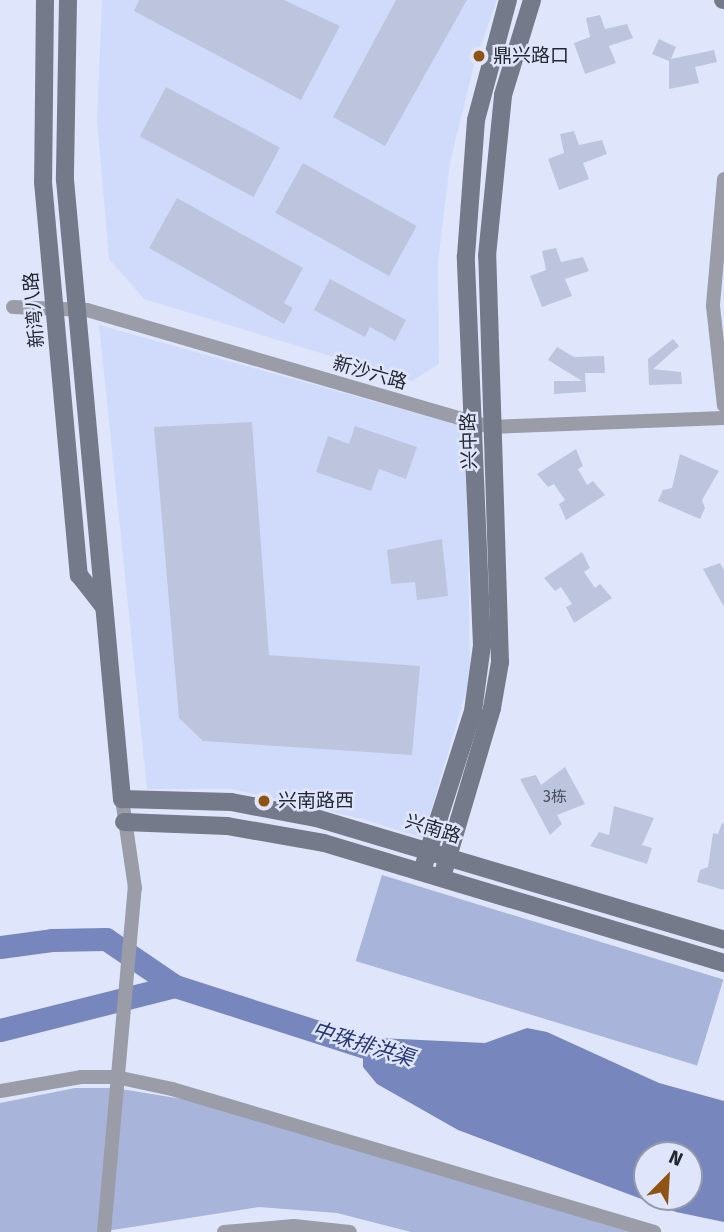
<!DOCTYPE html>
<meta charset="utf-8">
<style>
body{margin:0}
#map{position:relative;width:724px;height:1232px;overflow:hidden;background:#dfe6fb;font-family:"Fira Sans","Noto Sans SC",sans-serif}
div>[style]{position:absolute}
.built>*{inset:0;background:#d0dbfb}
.green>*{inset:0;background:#a8b4da;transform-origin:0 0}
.water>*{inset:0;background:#7787bd}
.river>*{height:23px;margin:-11.5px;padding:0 11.5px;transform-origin:11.5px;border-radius:11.5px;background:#7787bd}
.building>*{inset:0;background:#bdc5de;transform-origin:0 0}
.street>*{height:14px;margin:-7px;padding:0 7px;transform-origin:7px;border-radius:7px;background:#9a9da8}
.secondary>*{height:18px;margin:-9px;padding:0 9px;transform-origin:9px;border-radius:9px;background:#757a8a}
.dots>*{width:19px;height:19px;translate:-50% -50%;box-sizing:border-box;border:4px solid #dfe6fb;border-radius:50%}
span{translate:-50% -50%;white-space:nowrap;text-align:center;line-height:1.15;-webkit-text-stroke:5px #dfe6fb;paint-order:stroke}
.number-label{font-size:16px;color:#4b4f5d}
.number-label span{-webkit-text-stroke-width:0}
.poi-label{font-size:19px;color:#252832}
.left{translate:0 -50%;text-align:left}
.street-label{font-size:19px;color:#252832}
.water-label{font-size:21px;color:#2a3779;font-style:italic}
.north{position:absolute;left:633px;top:1141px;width:70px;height:70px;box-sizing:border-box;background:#dfe6fb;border:2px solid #959aab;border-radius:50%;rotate:24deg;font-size:19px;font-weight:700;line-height:28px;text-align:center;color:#252832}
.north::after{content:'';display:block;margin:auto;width:24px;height:32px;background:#8f5312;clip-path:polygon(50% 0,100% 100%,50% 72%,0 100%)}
</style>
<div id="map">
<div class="built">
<div style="clip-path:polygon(102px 0,497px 0,474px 65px,450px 163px,438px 263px,439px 364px,412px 381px,144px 299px,109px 259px,97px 120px)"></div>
<div style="clip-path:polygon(99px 325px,466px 427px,470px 678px,423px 838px,363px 819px,232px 789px,147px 789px)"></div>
</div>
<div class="green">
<div style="left:382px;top:875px;width:357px;height:90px;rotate:17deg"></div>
<div style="clip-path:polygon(75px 1088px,115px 1088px,194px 1101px,630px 1232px,411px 1232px,337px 1213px,259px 1207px,100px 1232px,0 1232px,0 1103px)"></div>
</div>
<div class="water">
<div style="clip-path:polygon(evenodd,527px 1028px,547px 1032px,659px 1083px,724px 1101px,724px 1222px,676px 1212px,458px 1130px,377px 1084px,363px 1067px,363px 1046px,379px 1038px,485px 1043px,527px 1028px,647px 1155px,689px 1155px,689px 1197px,647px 1197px,647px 1155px)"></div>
</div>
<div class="river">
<div style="left:0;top:947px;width:52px;rotate:-7.7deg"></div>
<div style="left:52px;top:940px;width:54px;rotate:-1.1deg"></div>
<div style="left:106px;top:939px;width:83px;rotate:34.3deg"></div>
<div style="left:0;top:1030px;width:180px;rotate:-14.1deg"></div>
<div style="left:175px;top:986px;width:226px;rotate:17.8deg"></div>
</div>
<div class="building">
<div style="clip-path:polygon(139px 0,284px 0,340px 26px,301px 100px,134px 11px)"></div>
<div style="clip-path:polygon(396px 0,467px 0,385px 146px,333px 117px)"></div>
<div style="clip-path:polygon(600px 15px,605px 29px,627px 24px,633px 38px,609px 46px,616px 63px,585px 74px,574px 43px,590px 37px,586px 18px)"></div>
<div style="clip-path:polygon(659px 39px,676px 47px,671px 59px,714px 50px,717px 62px,695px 67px,699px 83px,669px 89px,669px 61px,652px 54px)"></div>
<div style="left:166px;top:87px;width:129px;height:56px;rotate:28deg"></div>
<div style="clip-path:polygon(574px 131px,579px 145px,602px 140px,607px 154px,583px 163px,589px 179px,559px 190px,548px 159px,564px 153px,560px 134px)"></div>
<div style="left:303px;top:163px;width:130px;height:57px;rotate:29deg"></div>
<div style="clip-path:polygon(177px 198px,303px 268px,284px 303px,293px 308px,284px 324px,149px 248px)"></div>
<div style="clip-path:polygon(556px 248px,561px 262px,583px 257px,589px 271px,565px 279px,572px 296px,542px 307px,530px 276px,546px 270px,542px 251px)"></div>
<div style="clip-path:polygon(330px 279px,406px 320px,395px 341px,370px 327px,365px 337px,314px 310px)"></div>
<div style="clip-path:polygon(673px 339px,679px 346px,653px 369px,681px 372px,682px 384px,649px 385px,648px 359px)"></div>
<div style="clip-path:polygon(557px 347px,574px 357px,604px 356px,605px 373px,585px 373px,586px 392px,554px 394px,554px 381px,582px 381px,548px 360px)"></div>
<div style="clip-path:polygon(252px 422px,269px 655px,420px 666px,412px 755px,203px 741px,179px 718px,154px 427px)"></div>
<div style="clip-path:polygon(355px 426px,417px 447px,406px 479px,379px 469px,371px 491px,316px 472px,328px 436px,349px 444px)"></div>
<div style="clip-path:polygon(576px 449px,583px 466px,578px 469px,587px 485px,593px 481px,605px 495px,566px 520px,559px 504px,565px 500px,554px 484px,548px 487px,537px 474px)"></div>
<div style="clip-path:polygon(680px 454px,719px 471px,702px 500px,705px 508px,700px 519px,658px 501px,663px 490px,672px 488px)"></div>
<div style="clip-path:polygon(442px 539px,448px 596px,417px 600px,415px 582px,391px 584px,387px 550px)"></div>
<div style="clip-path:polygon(582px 552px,590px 568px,584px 572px,595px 588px,600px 584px,612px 598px,574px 623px,566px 607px,572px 604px,561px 587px,555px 591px,544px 578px)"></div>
<div style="clip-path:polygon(720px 563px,724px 570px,724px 607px,703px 569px)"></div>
<div style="clip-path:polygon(565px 767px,585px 804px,557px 815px,562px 824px,550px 835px,520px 779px,536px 775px,541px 785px)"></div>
<div style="clip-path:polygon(614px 806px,654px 818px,642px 845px,652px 848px,647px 864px,590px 846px,599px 832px,609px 835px)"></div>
<div style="clip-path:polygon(722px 823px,724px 824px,724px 890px,697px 882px,700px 870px,708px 867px,713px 833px,718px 834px)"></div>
</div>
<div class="street">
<div style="left:724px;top:179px;width:127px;rotate:95deg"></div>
<div style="left:713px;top:306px;width:100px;rotate:83.7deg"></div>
<div style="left:13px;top:307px;width:74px;rotate:2.3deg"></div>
<div style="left:87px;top:310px;width:419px;rotate:16.2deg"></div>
<div style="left:489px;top:427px;width:235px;rotate:-2.2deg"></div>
<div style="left:0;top:1091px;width:82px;rotate:-9.8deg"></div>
<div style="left:81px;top:1077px;width:35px"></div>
<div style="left:116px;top:1077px;width:57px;rotate:12.1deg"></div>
<div style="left:172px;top:1089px;width:503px;rotate:16.52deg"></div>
<div style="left:104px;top:1232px;width:345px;rotate:-84.9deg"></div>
<div style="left:135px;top:888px;width:90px;rotate:-98.3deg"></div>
<div style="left:224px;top:1232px;width:70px;rotate:-4.9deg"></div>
<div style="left:294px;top:1226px;width:56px;rotate:6.1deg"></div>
</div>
<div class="secondary">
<div style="left:45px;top:0;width:182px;rotate:90.6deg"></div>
<div style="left:43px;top:182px;width:395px;rotate:84.8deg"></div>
<div style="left:79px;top:575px;width:41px;rotate:52deg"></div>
<div style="left:68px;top:0;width:180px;rotate:91deg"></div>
<div style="left:65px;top:180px;width:622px;rotate:84.74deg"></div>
<div style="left:122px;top:799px;width:109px;rotate:1.6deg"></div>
<div style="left:231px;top:802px;width:86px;rotate:10.7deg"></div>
<div style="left:316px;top:818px;width:426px;rotate:16.6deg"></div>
<div style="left:723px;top:0;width:1px"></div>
<div style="left:124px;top:822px;width:103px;rotate:2.2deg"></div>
<div style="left:227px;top:826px;width:98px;rotate:9.9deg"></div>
<div style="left:324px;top:843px;width:418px;rotate:16.7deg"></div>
<div style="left:422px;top:871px;width:168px;rotate:-72.3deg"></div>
<div style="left:473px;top:711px;width:67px;rotate:-82.2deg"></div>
<div style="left:482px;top:645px;width:389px;rotate:-92.4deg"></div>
<div style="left:466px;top:256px;width:136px;rotate:-85.8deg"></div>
<div style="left:476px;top:120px;width:124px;rotate:-75.1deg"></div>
<div style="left:442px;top:877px;width:176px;rotate:-73.5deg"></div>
<div style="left:492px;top:708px;width:47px;rotate:-80.1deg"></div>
<div style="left:500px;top:662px;width:406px;rotate:-91.8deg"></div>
<div style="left:487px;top:256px;width:162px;rotate:-84.3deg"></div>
<div style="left:503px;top:95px;width:99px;rotate:-73deg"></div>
</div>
<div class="dots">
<div style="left:479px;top:56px;background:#8f5312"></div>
<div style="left:264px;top:801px;background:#8f5312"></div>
</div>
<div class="number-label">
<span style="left:555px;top:797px">3栋</span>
</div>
<div class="poi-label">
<span class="left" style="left:493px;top:56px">鼎兴路口</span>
<span class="left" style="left:278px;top:801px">兴南路西</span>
</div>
<div class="street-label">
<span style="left:34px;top:310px;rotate:-95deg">新湾八路</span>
<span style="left:370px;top:373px;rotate:16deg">新沙六路</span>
<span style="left:469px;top:441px;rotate:-92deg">兴中路</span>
<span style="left:433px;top:829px;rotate:17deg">兴南路</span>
</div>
<div class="water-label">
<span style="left:363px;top:1044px;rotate:17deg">中珠排洪渠</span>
</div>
<div class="north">N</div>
</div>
